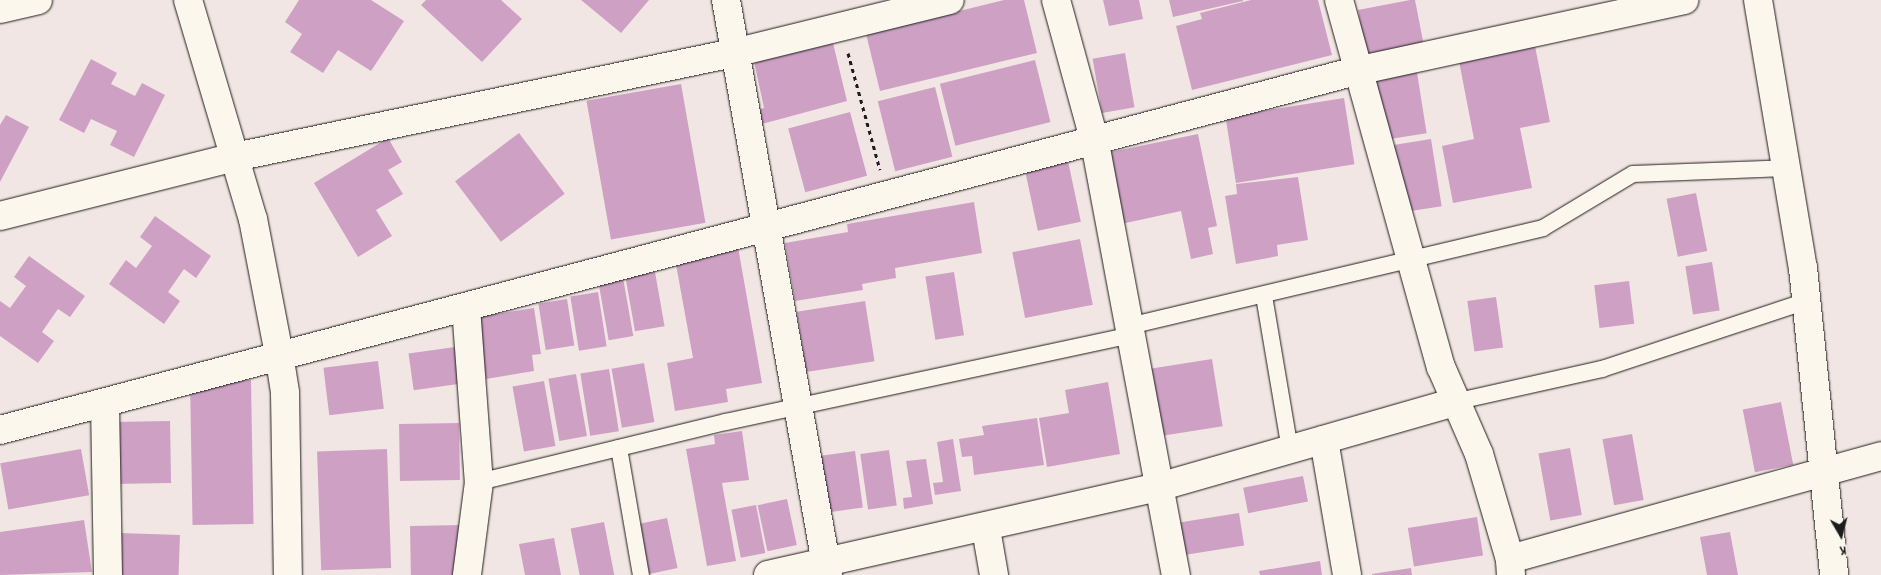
<!DOCTYPE html>
<style>
body{margin:0}
#map{position:relative;width:1881px;height:575px;overflow:hidden;background:#f2e6e4;font-family:Dekko,sans-serif}
div>[style]{position:absolute}
.building>*{inset:0;background:#cea1c4;transform-origin:0 0}
.path>*{height:3px;margin-top:-1.5px;transform-origin:0;background:repeating-linear-gradient(90deg,#1c1c1c 0 4px,transparent 0 8px)}
.roads{filter:drop-shadow(0 0 1px #1c1c1c) drop-shadow(0 0 1px #1c1c1c)}
.lane>*{height:16px;margin:-8px;padding:0 8px;transform-origin:8px;border-radius:8px;background:#fbf7ec}
.street>*{height:28px;margin:-14px;padding:0 14px;transform-origin:14px;border-radius:14px;background:#fbf7ec}
.secondary>*{height:28px;margin:-14px;padding:0 14px;transform-origin:14px;border-radius:14px;background:#fbf7ec}
span{translate:-50% -50%;white-space:nowrap;text-align:center;line-height:1.15;-webkit-text-stroke:4px #fbf7ec;paint-order:stroke}
.north{position:absolute;left:1816px;top:510px;width:50px;height:50px;-webkit-text-stroke:4px #fbf7ec;paint-order:stroke;rotate:172deg;font-size:14px;font-weight:700;line-height:20px;text-align:center;color:#1c1c1c}
.north::after{content:'';display:block;margin:auto;width:18px;height:22px;background:#1c1c1c;clip-path:polygon(50% 0,100% 100%,50% 72%,0 100%)}
</style>
<div id="map">
<div class="building">
<div style="clip-path:polygon(299px 0,371px 0,404px 21px,371px 71px,338px 50px,323px 73px,290px 52px,302px 34px,285px 22px)"></div>
<div style="clip-path:polygon(426px 0,501px 0,522px 19px,482px 62px,421px 5px)"></div>
<div style="clip-path:polygon(581px 0,649px 0,621px 33px)"></div>
<div style="clip-path:polygon(1004px 0,1024px 0,1037px 53px,880px 91px,866px 34px)"></div>
<div style="clip-path:polygon(1103px 0,1139px 0,1143px 19px,1109px 26px)"></div>
<div style="clip-path:polygon(1169px 0,1243px 0,1243px 1px,1173px 17px)"></div>
<div style="clip-path:polygon(1251px 0,1318px 0,1332px 55px,1192px 90px,1176px 26px,1202px 19px,1200px 13px)"></div>
<div style="clip-path:polygon(1410px 0,1415px 0,1424px 46px,1366px 56px,1358px 10px)"></div>
<div style="clip-path:polygon(1534px 41px,1550px 122px,1520px 128px,1532px 188px,1453px 203px,1442px 146px,1474px 139px,1458px 56px)"></div>
<div style="clip-path:polygon(833px 43px,847px 101px,755px 126px,751px 112px,764px 108px,754px 61px)"></div>
<div style="left:1125px;top:53px;width:55px;height:33px;rotate:80deg"></div>
<div style="clip-path:polygon(91px 59px,117px 73px,111px 84px,135px 96px,142px 83px,165px 95px,134px 157px,110px 145px,117px 131px,91px 119px,84px 133px,59px 120px)"></div>
<div style="left:1035px;top:60px;width:64px;height:98px;rotate:76deg"></div>
<div style="left:1416px;top:66px;width:68px;height:42px;rotate:81deg"></div>
<div style="left:681px;top:84px;width:141px;height:96px;rotate:80deg"></div>
<div style="left:935px;top:87px;width:72px;height:59px;rotate:76deg"></div>
<div style="left:1344px;top:98px;width:67px;height:120px;rotate:81deg"></div>
<div style="left:850px;top:112px;width:66px;height:64px;rotate:75deg"></div>
<div style="clip-path:polygon(6px 115px,29px 127px,0 182px,0 125px)"></div>
<div style="left:519px;top:133px;width:76px;height:80px;rotate:53deg"></div>
<div style="clip-path:polygon(1198px 134px,1217px 226px,1208px 228px,1213px 254px,1191px 259px,1181px 211px,1121px 224px,1106px 153px)"></div>
<div style="clip-path:polygon(388px 138px,402px 162px,388px 170px,403px 194px,376px 210px,392px 236px,358px 257px,314px 183px)"></div>
<div style="left:1431px;top:139px;width:68px;height:41px;rotate:81deg"></div>
<div style="left:1068px;top:161px;width:62px;height:44px;rotate:78deg"></div>
<div style="clip-path:polygon(1298px 177px,1308px 240px,1277px 245px,1278px 256px,1236px 264px,1225px 196px,1237px 194px,1236px 184px)"></div>
<div style="left:1696px;top:193px;width:59px;height:30px;rotate:79deg"></div>
<div style="clip-path:polygon(974px 202px,982px 253px,895px 268px,896px 278px,862px 284px,863px 290px,795px 301px,785px 243px,848px 232px,847px 224px)"></div>
<div style="clip-path:polygon(155px 216px,211px 256px,196px 278px,184px 269px,168px 292px,180px 301px,164px 324px,109px 284px,126px 260px,136px 268px,152px 246px,140px 237px)"></div>
<div style="left:1080px;top:239px;width:67px;height:69px;rotate:79deg"></div>
<div style="clip-path:polygon(738px 247px,762px 383px,726px 389px,728px 402px,675px 411px,667px 363px,693px 358px,675px 259px)"></div>
<div style="clip-path:polygon(29px 256px,85px 296px,70px 317px,58px 309px,42px 332px,54px 341px,38px 363px,0 336px,0 301px,10px 308px,26px 286px,14px 277px)"></div>
<div style="left:1712px;top:262px;width:49px;height:27px;rotate:81deg"></div>
<div style="left:622px;top:272px;width:65px;height:25px;rotate:80deg"></div>
<div style="left:655px;top:272px;width:55px;height:30px;rotate:80deg"></div>
<div style="left:954px;top:272px;width:64px;height:29px;rotate:81deg"></div>
<div style="left:1629px;top:281px;width:43px;height:35px;rotate:83deg"></div>
<div style="left:598px;top:292px;width:55px;height:28px;rotate:81deg"></div>
<div style="left:1496px;top:297px;width:51px;height:29px;rotate:82deg"></div>
<div style="left:567px;top:299px;width:47px;height:29px;rotate:81deg"></div>
<div style="left:865px;top:301px;width:61px;height:69px;rotate:81deg"></div>
<div style="clip-path:polygon(534px 308px,541px 354px,532px 355px,534px 371px,486px 379px,477px 317px)"></div>
<div style="left:462px;top:346px;width:37px;height:54px;rotate:82deg"></div>
<div style="left:1212px;top:359px;width:68px;height:61px;rotate:81deg"></div>
<div style="left:378px;top:361px;width:48px;height:55px;rotate:83deg"></div>
<div style="left:644px;top:363px;width:60px;height:33px;rotate:80deg"></div>
<div style="left:609px;top:369px;width:63px;height:29px;rotate:81deg"></div>
<div style="left:576px;top:374px;width:63px;height:28px;rotate:80deg"></div>
<div style="left:251px;top:380px;width:144px;height:61px;rotate:89deg"></div>
<div style="left:544px;top:381px;width:66px;height:32px;rotate:80deg"></div>
<div style="clip-path:polygon(1108px 382px,1120px 454px,1047px 467px,1039px 418px,1069px 413px,1065px 390px)"></div>
<div style="left:1781px;top:402px;width:64px;height:39px;rotate:79deg"></div>
<div style="clip-path:polygon(1037px 418px,1044px 465px,974px 475px,972px 456px,962px 457px,959px 439px,984px 435px,982px 426px)"></div>
<div style="left:170px;top:421px;width:62px;height:59px;rotate:89deg"></div>
<div style="left:459px;top:423px;width:57px;height:60px;rotate:89deg"></div>
<div style="clip-path:polygon(742px 431px,749px 480px,722px 483px,736px 561px,707px 566px,686px 449px,715px 444px,714px 435px)"></div>
<div style="left:1632px;top:434px;width:67px;height:30px;rotate:80deg"></div>
<div style="clip-path:polygon(953px 439px,961px 491px,935px 495px,933px 483px,943px 482px,937px 442px)"></div>
<div style="left:1570px;top:448px;width:68px;height:32px;rotate:80deg"></div>
<div style="left:81px;top:449px;width:47px;height:82px;rotate:80deg"></div>
<div style="left:387px;top:449px;width:119px;height:70px;rotate:88deg"></div>
<div style="left:889px;top:450px;width:56px;height:29px;rotate:82deg"></div>
<div style="left:855px;top:451px;width:57px;height:36px;rotate:82deg"></div>
<div style="clip-path:polygon(926px 459px,933px 504px,904px 509px,903px 498px,912px 497px,906px 461px)"></div>
<div style="left:1303px;top:476px;width:26px;height:61px;rotate:79deg"></div>
<div style="left:787px;top:499px;width:47px;height:30px;rotate:78deg"></div>
<div style="left:756px;top:505px;width:49px;height:25px;rotate:79deg"></div>
<div style="left:1239px;top:513px;width:33px;height:62px;rotate:81deg"></div>
<div style="left:1477px;top:517px;width:39px;height:70px;rotate:81deg"></div>
<div style="left:667px;top:518px;width:51px;height:29px;rotate:78deg"></div>
<div style="clip-path:polygon(84px 520px,92px 572px,0 575px,0 532px)"></div>
<div style="left:604px;top:522px;width:54px;height:34px;rotate:79deg"></div>
<div style="left:461px;top:525px;width:50px;height:51px;rotate:89deg"></div>
<div style="clip-path:polygon(1730px 532px,1738px 575px,1707px 575px,1700px 537px)"></div>
<div style="left:120px;top:533px;width:60px;height:42px;rotate:2deg"></div>
<div style="clip-path:polygon(554px 538px,561px 575px,525px 575px,519px 544px)"></div>
<div style="clip-path:polygon(1320px 561px,1322px 575px,1260px 575px,1259px 571px)"></div>
<div style="clip-path:polygon(1411px 568px,1412px 575px,1372px 575px,1372px 574px)"></div>
</div>
<div class="path">
<div style="left:848px;top:53px;width:121px;rotate:74.7deg"></div>
</div>
<div class="roads">
<div class="lane">
<div style="left:1264px;top:296px;width:156px;rotate:80.4deg"></div>
<div style="left:1129px;top:326px;width:425px;rotate:-13.3deg"></div>
<div style="left:1543px;top:228px;width:105px;rotate:-31deg"></div>
<div style="left:1633px;top:174px;width:153px;rotate:-2.2deg"></div>
<div style="left:1454px;top:402px;width:152px;rotate:-12.6deg"></div>
<div style="left:1602px;top:369px;width:216px;rotate:-18.4deg"></div>
<div style="left:619px;top:448px;width:129px;rotate:80.2deg"></div>
<div style="left:479px;top:482px;width:254px;rotate:-13.7deg"></div>
<div style="left:726px;top:422px;width:414px;rotate:-12.1deg"></div>
</div>
<div class="street">
<div style="left:726px;top:0;width:584px;rotate:79.94deg"></div>
<div style="left:1056px;top:0;width:148px;rotate:74.7deg"></div>
<div style="left:1095px;top:143px;width:440px;rotate:79.4deg"></div>
<div style="left:1339px;top:0;width:381px;rotate:74.5deg"></div>
<div style="left:1441px;top:367px;width:95px;rotate:66.4deg"></div>
<div style="left:1479px;top:454px;width:109px;rotate:73.6deg"></div>
<div style="left:1758px;top:0;width:272px;rotate:80.5deg"></div>
<div style="left:1803px;top:268px;width:309px;rotate:84.2deg"></div>
<div style="left:0;top:9px;width:39px;rotate:-13deg"></div>
<div style="left:0;top:216px;width:242px;rotate:-14.1deg"></div>
<div style="left:235px;top:157px;width:514px;rotate:-11.79deg"></div>
<div style="left:738px;top:52px;width:218px;rotate:-13.8deg"></div>
<div style="left:466px;top:307px;width:175px;rotate:85.8deg"></div>
<div style="left:479px;top:482px;width:94px;rotate:97.4deg"></div>
<div style="left:105px;top:403px;width:172px;rotate:89deg"></div>
<div style="left:0;top:430px;width:1403px;rotate:-14.83deg"></div>
<div style="left:1356px;top:71px;width:336px;rotate:-12.2deg"></div>
<div style="left:1324px;top:440px;width:137px;rotate:80.3deg"></div>
<div style="left:986px;top:529px;width:47px;rotate:80.1deg"></div>
<div style="left:768px;top:575px;width:404px;rotate:-12.7deg"></div>
<div style="left:1162px;top:486px;width:304px;rotate:-16deg"></div>
<div style="left:1511px;top:575px;width:16px;rotate:-94deg"></div>
<div style="left:1510px;top:559px;width:385px;rotate:-15.5deg"></div>
</div>
<div class="secondary">
<div style="left:188px;top:0;width:228px;rotate:73.5deg"></div>
<div style="left:253px;top:219px;width:137px;rotate:79.1deg"></div>
<div style="left:279px;top:354px;width:39px;rotate:81deg"></div>
<div style="left:285px;top:393px;width:182px;rotate:89.1deg"></div>
</div>
</div>
<div class="north">K</div>
</div>
